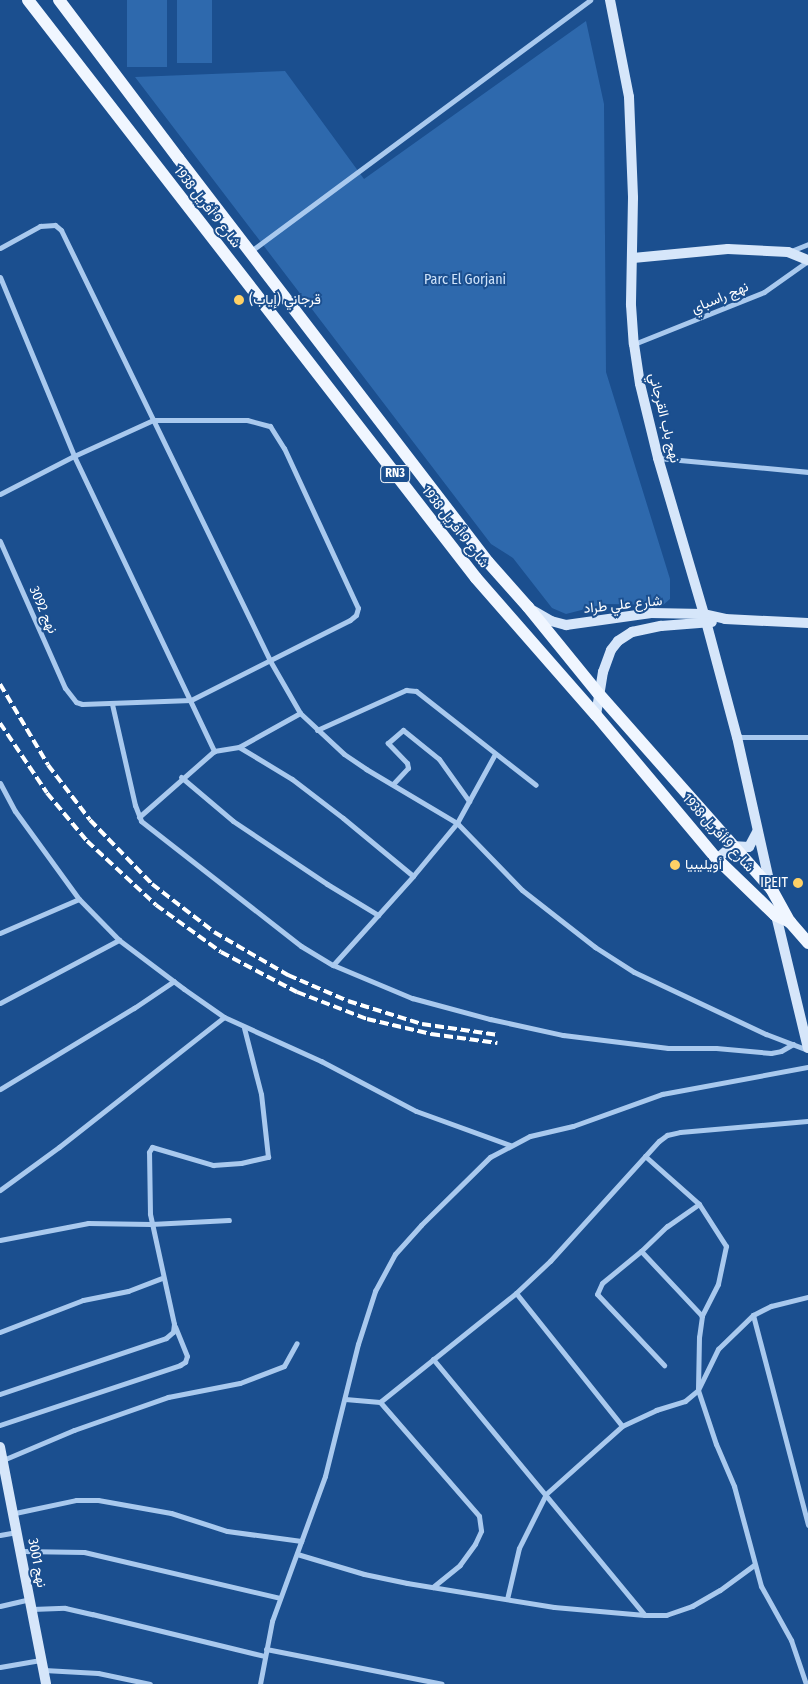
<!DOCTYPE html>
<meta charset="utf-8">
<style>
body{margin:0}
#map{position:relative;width:808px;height:1684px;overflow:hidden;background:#1b4f8f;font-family:"Fira Sans Condensed",Vazirmatn,sans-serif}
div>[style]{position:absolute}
.green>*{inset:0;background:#2e69ad;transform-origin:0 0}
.street>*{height:5px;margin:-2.5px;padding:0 2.5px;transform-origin:2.5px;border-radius:2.5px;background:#a9c9ee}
.secondary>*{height:10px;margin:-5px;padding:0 5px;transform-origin:5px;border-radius:5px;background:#d6e6fa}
.primary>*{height:12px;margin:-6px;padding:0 6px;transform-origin:6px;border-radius:6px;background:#f0f6ff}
.rail>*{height:4px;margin-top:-2px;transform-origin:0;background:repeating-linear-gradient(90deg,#fff 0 9px,transparent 0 13px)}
.dots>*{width:14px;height:14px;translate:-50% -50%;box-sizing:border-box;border:2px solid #1b4f8f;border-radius:50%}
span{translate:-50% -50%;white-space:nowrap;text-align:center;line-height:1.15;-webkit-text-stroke:4px #1b4f8f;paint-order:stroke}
.shield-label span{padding:1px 4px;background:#1b4f8f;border:1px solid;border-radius:4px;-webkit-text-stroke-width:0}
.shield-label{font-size:12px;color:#fff;font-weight:700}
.street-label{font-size:14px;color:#fff}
.park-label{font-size:14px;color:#cfe3fa}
.poi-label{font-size:14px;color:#fff}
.left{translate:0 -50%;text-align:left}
.right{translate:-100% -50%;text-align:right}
</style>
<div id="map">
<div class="green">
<div style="left:127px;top:0;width:40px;height:67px"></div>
<div style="left:177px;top:0;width:35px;height:63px"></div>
<div style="clip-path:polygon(586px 21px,604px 104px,606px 372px,670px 579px,670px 599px,663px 605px,605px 604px,566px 614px,552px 608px,513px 558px,491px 544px,135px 77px,285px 71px,364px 179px)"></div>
</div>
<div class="street">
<div style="left:0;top:248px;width:46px;rotate:-28.8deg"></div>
<div style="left:40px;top:226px;width:15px;rotate:-4deg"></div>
<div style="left:55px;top:225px;width:8px;rotate:40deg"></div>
<div style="left:61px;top:230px;width:477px;rotate:64.1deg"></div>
<div style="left:269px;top:659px;width:62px;rotate:60.1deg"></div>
<div style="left:300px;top:713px;width:60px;rotate:43deg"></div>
<div style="left:344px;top:754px;width:27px;rotate:34deg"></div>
<div style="left:366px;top:769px;width:106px;rotate:30.7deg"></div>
<div style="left:457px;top:823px;width:93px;rotate:45.9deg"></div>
<div style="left:522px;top:890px;width:93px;rotate:38deg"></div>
<div style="left:595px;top:947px;width:46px;rotate:32.7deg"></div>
<div style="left:634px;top:972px;width:146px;rotate:25.2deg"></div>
<div style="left:766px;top:1034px;width:45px;rotate:20.9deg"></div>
<div style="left:251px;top:251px;width:422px;rotate:-36.5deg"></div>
<div style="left:791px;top:251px;width:18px;rotate:-22deg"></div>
<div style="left:0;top:277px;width:194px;rotate:67.5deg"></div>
<div style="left:74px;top:456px;width:327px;rotate:64.6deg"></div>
<div style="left:634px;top:344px;width:140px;rotate:-21.8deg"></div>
<div style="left:764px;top:292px;width:54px;rotate:-35.2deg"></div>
<div style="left:658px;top:458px;width:151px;rotate:5.3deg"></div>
<div style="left:0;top:494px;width:83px;rotate:-27.2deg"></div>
<div style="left:74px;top:456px;width:87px;rotate:-24.5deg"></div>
<div style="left:153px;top:420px;width:94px"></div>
<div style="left:247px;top:420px;width:24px;rotate:15deg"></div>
<div style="left:270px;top:426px;width:26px;rotate:58deg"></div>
<div style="left:284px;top:448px;width:176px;rotate:65.2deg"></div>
<div style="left:358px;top:608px;width:7px;rotate:106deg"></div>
<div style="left:356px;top:615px;width:8px;rotate:140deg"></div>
<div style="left:350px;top:620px;width:178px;rotate:153.3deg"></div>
<div style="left:191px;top:700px;width:109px;rotate:177.9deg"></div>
<div style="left:82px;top:704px;width:6px;rotate:-162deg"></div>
<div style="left:76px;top:702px;width:18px;rotate:-128deg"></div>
<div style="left:65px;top:688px;width:161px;rotate:-113.9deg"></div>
<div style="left:112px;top:704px;width:104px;rotate:77.2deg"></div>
<div style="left:135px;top:805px;width:17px;rotate:69deg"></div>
<div style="left:141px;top:821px;width:203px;rotate:38deg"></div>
<div style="left:301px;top:946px;width:37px;rotate:31deg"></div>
<div style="left:333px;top:965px;width:86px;rotate:22.7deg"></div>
<div style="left:412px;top:998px;width:81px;rotate:15.1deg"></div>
<div style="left:490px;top:1019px;width:75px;rotate:12.4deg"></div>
<div style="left:563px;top:1035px;width:106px;rotate:7.1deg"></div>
<div style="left:668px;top:1048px;width:48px"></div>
<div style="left:716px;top:1048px;width:55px;rotate:5.2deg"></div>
<div style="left:771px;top:1053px;width:10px;rotate:-11deg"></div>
<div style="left:781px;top:1051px;width:14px;rotate:-30deg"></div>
<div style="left:317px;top:730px;width:98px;rotate:-24.2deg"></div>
<div style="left:406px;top:690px;width:10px;rotate:6deg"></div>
<div style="left:416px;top:691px;width:152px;rotate:38.1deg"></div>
<div style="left:737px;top:737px;width:71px"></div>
<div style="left:239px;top:747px;width:62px;rotate:31.1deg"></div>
<div style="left:292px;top:779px;width:64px;rotate:37.4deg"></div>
<div style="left:343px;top:818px;width:91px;rotate:39.6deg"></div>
<div style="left:181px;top:777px;width:68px;rotate:40.2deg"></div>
<div style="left:233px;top:821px;width:113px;rotate:33.8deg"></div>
<div style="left:327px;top:884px;width:60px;rotate:31.3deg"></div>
<div style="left:0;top:783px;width:32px;rotate:62deg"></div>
<div style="left:15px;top:811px;width:109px;rotate:54deg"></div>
<div style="left:79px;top:899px;width:57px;rotate:45.7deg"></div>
<div style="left:119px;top:940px;width:81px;rotate:37deg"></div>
<div style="left:184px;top:989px;width:49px;rotate:35deg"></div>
<div style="left:224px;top:1017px;width:107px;rotate:24.4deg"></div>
<div style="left:321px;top:1061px;width:107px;rotate:27.8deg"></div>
<div style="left:416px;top:1111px;width:100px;rotate:19.9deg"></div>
<div style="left:393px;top:784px;width:22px;rotate:-47deg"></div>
<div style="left:408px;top:768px;width:5px;rotate:-101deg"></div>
<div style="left:407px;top:763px;width:28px;rotate:-134deg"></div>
<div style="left:388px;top:743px;width:20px;rotate:-41deg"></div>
<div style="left:403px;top:730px;width:46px;rotate:38.9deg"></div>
<div style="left:439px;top:759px;width:52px;rotate:54.5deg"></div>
<div style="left:139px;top:817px;width:100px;rotate:-41.3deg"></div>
<div style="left:214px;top:751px;width:25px;rotate:-9deg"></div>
<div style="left:239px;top:747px;width:70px;rotate:-29.1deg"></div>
<div style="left:0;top:933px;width:86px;rotate:-23.3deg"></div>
<div style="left:333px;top:965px;width:120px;rotate:-48deg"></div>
<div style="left:413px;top:876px;width:69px;rotate:-50.3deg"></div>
<div style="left:457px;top:823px;width:79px;rotate:-61.2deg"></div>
<div style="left:0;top:1003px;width:135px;rotate:-27.9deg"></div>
<div style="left:0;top:1089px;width:157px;rotate:-31.2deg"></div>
<div style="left:134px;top:1008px;width:48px;rotate:-34deg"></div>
<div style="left:645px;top:1156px;width:72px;rotate:41.6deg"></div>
<div style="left:699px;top:1204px;width:50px;rotate:57.3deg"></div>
<div style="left:726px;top:1246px;width:39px;rotate:102deg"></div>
<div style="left:718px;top:1284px;width:36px;rotate:117deg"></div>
<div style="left:702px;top:1316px;width:21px;rotate:98deg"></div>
<div style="left:699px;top:1337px;width:53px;rotate:91.1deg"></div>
<div style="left:698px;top:1390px;width:57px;rotate:71.6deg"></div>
<div style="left:716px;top:1444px;width:46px;rotate:66.8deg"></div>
<div style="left:734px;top:1486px;width:104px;rotate:74.9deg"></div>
<div style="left:761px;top:1586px;width:62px;rotate:60.9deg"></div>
<div style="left:791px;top:1640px;width:46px;rotate:71.2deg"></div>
<div style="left:0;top:1190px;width:73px;rotate:-36.1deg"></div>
<div style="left:59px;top:1147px;width:210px;rotate:-38.2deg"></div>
<div style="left:699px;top:1204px;width:39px;rotate:145deg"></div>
<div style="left:667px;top:1226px;width:36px;rotate:136deg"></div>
<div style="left:641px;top:1251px;width:89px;rotate:46.8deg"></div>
<div style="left:0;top:1240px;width:90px;rotate:-10.9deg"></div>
<div style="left:88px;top:1223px;width:63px;rotate:0.9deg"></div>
<div style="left:151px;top:1224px;width:78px;rotate:-2.9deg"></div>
<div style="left:641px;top:1251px;width:50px;rotate:140.6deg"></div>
<div style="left:602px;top:1283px;width:12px;rotate:114deg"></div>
<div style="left:597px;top:1294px;width:98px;rotate:46.7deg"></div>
<div style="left:516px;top:1293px;width:170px;rotate:51.4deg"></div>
<div style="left:753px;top:1315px;width:217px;rotate:75.3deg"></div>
<div style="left:0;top:1332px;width:89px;rotate:-21.1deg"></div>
<div style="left:83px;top:1300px;width:46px;rotate:-11.3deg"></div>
<div style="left:128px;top:1291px;width:36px;rotate:-21deg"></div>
<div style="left:433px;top:1359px;width:332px;rotate:50.4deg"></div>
<div style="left:0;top:1394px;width:175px;rotate:-18.6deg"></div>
<div style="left:166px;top:1338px;width:9px;rotate:-41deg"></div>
<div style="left:173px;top:1332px;width:8px;rotate:-83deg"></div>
<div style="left:174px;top:1324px;width:113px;rotate:-102.3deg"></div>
<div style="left:150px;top:1214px;width:62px;rotate:-90.9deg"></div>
<div style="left:149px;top:1152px;width:6px;rotate:-59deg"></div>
<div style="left:152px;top:1147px;width:64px;rotate:16.4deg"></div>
<div style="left:213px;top:1165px;width:28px;rotate:-4deg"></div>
<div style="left:241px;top:1163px;width:28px;rotate:-13deg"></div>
<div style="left:268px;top:1157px;width:63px;rotate:-96.3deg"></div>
<div style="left:261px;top:1094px;width:68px;rotate:-104.4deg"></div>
<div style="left:345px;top:1399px;width:35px;rotate:5deg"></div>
<div style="left:380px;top:1402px;width:151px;rotate:49deg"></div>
<div style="left:479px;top:1516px;width:15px;rotate:82deg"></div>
<div style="left:481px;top:1531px;width:14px;rotate:115deg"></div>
<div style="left:475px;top:1544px;width:26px;rotate:126deg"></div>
<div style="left:460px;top:1565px;width:35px;rotate:141deg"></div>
<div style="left:380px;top:1402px;width:174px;rotate:-38.7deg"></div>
<div style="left:516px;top:1293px;width:47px;rotate:-43.3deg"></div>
<div style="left:550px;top:1261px;width:162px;rotate:-47.8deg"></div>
<div style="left:659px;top:1141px;width:10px;rotate:-37deg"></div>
<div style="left:667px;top:1135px;width:13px;rotate:-13deg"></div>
<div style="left:680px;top:1132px;width:128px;rotate:-4.9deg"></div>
<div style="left:0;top:1425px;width:190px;rotate:-18.4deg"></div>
<div style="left:180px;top:1365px;width:6px;rotate:-31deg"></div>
<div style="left:185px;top:1362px;width:6px;rotate:-72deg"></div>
<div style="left:187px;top:1356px;width:32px;rotate:-112deg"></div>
<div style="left:3px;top:1460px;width:77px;rotate:-22.9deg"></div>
<div style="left:74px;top:1430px;width:100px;rotate:-19.3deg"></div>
<div style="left:168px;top:1397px;width:73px;rotate:-11deg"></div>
<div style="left:240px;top:1383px;width:47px;rotate:-21.1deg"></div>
<div style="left:284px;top:1366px;width:26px;rotate:-61deg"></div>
<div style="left:15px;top:1513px;width:62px;rotate:-12deg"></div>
<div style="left:76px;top:1500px;width:22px"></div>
<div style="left:98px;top:1500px;width:74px;rotate:10.1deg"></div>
<div style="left:171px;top:1513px;width:59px;rotate:17.8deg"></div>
<div style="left:227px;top:1531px;width:75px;rotate:7.7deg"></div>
<div style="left:0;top:1535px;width:17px;rotate:-10deg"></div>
<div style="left:21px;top:1551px;width:63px;rotate:0.9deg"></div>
<div style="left:84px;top:1552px;width:201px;rotate:13.2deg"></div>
<div style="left:297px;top:1554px;width:70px;rotate:16.6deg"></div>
<div style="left:364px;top:1574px;width:44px;rotate:11.8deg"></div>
<div style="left:407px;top:1583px;width:149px;rotate:9.3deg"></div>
<div style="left:554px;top:1607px;width:91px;rotate:5deg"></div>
<div style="left:645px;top:1615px;width:21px"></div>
<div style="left:666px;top:1615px;width:28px;rotate:-19deg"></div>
<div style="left:692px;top:1606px;width:32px;rotate:-30deg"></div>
<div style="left:720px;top:1590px;width:42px;rotate:-36.3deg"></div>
<div style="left:507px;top:1599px;width:52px;rotate:-76.8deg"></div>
<div style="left:519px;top:1548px;width:60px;rotate:-63.4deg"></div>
<div style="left:546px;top:1494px;width:102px;rotate:-41.8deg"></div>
<div style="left:622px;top:1426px;width:38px;rotate:-25deg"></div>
<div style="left:656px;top:1410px;width:30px;rotate:-17deg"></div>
<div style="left:685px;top:1401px;width:17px;rotate:-40deg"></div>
<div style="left:698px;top:1390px;width:46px;rotate:-64deg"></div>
<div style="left:718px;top:1349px;width:49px;rotate:-44.2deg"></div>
<div style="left:753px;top:1315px;width:20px;rotate:-27deg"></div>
<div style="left:771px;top:1306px;width:38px;rotate:-14deg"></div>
<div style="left:0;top:1606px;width:31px;rotate:-13deg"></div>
<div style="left:32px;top:1609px;width:33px;rotate:-2deg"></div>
<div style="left:65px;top:1608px;width:28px;rotate:13deg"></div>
<div style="left:92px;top:1614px;width:177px;rotate:13.7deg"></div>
<div style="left:266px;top:1649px;width:179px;rotate:11.2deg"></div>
<div style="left:0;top:1667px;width:41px;rotate:-9.9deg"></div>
<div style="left:44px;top:1670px;width:54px;rotate:3.2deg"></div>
<div style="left:98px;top:1673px;width:53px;rotate:11.9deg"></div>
<div style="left:260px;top:1684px;width:64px;rotate:-79.2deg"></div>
<div style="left:272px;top:1621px;width:154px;rotate:-69.9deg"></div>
<div style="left:325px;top:1476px;width:136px;rotate:-76deg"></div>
<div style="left:358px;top:1344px;width:56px;rotate:-72.2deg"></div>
<div style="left:375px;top:1291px;width:42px;rotate:-61.6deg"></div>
<div style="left:395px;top:1254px;width:39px;rotate:-48deg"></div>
<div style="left:421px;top:1225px;width:97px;rotate:-44.6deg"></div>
<div style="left:490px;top:1157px;width:45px;rotate:-27.7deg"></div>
<div style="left:530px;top:1136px;width:44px;rotate:-13.1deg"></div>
<div style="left:573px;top:1126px;width:95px;rotate:-19.8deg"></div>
<div style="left:662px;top:1094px;width:148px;rotate:-10.5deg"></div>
</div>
<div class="secondary">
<div style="left:610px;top:0;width:99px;rotate:78.9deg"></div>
<div style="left:629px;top:97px;width:101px;rotate:87.7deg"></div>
<div style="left:633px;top:198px;width:107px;rotate:91.1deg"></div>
<div style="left:631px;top:305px;width:39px;rotate:86deg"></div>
<div style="left:634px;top:344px;width:40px;rotate:81.5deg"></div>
<div style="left:640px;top:384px;width:76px;rotate:76.3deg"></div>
<div style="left:658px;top:458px;width:163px;rotate:73.6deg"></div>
<div style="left:704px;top:614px;width:127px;rotate:75deg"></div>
<div style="left:737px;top:737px;width:156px;rotate:77.4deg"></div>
<div style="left:633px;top:258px;width:95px;rotate:-5.4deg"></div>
<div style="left:728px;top:249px;width:60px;rotate:2.9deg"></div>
<div style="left:788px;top:252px;width:22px;rotate:22deg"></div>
<div style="left:534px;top:611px;width:20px;rotate:30deg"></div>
<div style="left:551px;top:621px;width:16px;rotate:15deg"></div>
<div style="left:566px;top:625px;width:86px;rotate:-8deg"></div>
<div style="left:651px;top:613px;width:53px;rotate:1.1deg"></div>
<div style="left:704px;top:614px;width:22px;rotate:13deg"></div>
<div style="left:725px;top:619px;width:83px;rotate:2.8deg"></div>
<div style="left:596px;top:715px;width:44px;rotate:-80.8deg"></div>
<div style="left:603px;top:672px;width:23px;rotate:-70deg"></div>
<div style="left:611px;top:650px;width:11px;rotate:-52deg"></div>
<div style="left:618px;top:641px;width:17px;rotate:-33deg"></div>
<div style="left:632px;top:632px;width:30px;rotate:-12deg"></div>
<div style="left:661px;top:626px;width:51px;rotate:-4.5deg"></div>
<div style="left:717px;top:859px;width:20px;rotate:-41deg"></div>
<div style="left:732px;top:846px;width:17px;rotate:3deg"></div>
<div style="left:749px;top:847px;width:17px;rotate:-62deg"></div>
<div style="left:775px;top:911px;width:141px;rotate:76.5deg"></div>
<div style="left:0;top:1447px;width:241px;rotate:79deg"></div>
</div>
<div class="primary">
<div style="left:28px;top:0;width:731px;rotate:52.22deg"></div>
<div style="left:476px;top:578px;width:182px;rotate:48.8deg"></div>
<div style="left:596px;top:715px;width:188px;rotate:50deg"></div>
<div style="left:717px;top:859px;width:81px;rotate:44deg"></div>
<div style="left:775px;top:915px;width:17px;rotate:25deg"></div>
<div style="left:59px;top:0;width:198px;rotate:53deg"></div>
<div style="left:178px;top:158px;width:509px;rotate:52.5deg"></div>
<div style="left:488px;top:562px;width:60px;rotate:48.4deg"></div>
<div style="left:528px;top:607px;width:111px;rotate:50.9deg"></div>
<div style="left:598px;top:693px;width:263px;rotate:48.5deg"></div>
<div style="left:772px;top:890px;width:37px;rotate:61deg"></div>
<div style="left:790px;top:922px;width:28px;rotate:49deg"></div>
</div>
<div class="rail">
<div style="left:0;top:684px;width:94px;rotate:59.3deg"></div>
<div style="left:48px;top:765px;width:69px;rotate:52.6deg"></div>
<div style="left:90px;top:820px;width:89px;rotate:45.9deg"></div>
<div style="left:152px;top:884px;width:78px;rotate:37.7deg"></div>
<div style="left:214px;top:932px;width:86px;rotate:30.2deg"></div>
<div style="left:288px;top:975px;width:65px;rotate:23.4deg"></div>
<div style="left:348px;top:1001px;width:77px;rotate:17.3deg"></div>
<div style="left:422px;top:1024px;width:77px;rotate:8.2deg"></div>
<div style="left:0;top:723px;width:84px;rotate:56.1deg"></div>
<div style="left:47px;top:793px;width:62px;rotate:50.2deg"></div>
<div style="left:87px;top:841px;width:94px;rotate:42.8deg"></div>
<div style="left:156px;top:905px;width:80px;rotate:35.9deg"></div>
<div style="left:221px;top:952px;width:86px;rotate:27.8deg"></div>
<div style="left:297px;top:992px;width:75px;rotate:21.1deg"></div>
<div style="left:367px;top:1019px;width:66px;rotate:13.2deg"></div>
<div style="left:431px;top:1034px;width:67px;rotate:7.8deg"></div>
</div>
<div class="dots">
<div style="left:239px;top:300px;background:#ffd166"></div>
<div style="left:675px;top:865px;background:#ffd166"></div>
<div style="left:798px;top:883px;background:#ffd166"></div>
</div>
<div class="shield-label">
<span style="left:395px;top:474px">RN3</span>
</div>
<div class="street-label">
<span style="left:207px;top:207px;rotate:52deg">شارع 9 أفريل 1938</span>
<span style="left:720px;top:298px;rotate:-23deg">نهج راسباي</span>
<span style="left:664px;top:418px;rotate:76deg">نهج باب القرجاني</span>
<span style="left:455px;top:527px;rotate:52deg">شارع 9 أفريل 1938</span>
<span style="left:623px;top:605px;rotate:-6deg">شارع علي طراد</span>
<span style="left:43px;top:610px;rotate:66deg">نهج 3092</span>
<span style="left:718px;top:833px;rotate:48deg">شارع 9 أفريل 1938</span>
<span style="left:37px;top:1563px;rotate:79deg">نهج 3001</span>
</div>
<div class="park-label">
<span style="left:465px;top:280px">Parc El Gorjani</span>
</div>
<div class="poi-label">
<span class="left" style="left:249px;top:300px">قرجاني (إياب)</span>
<span class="left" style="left:685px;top:865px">أويليبيا</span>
<span class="right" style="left:788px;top:883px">IPEIT</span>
</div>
</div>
